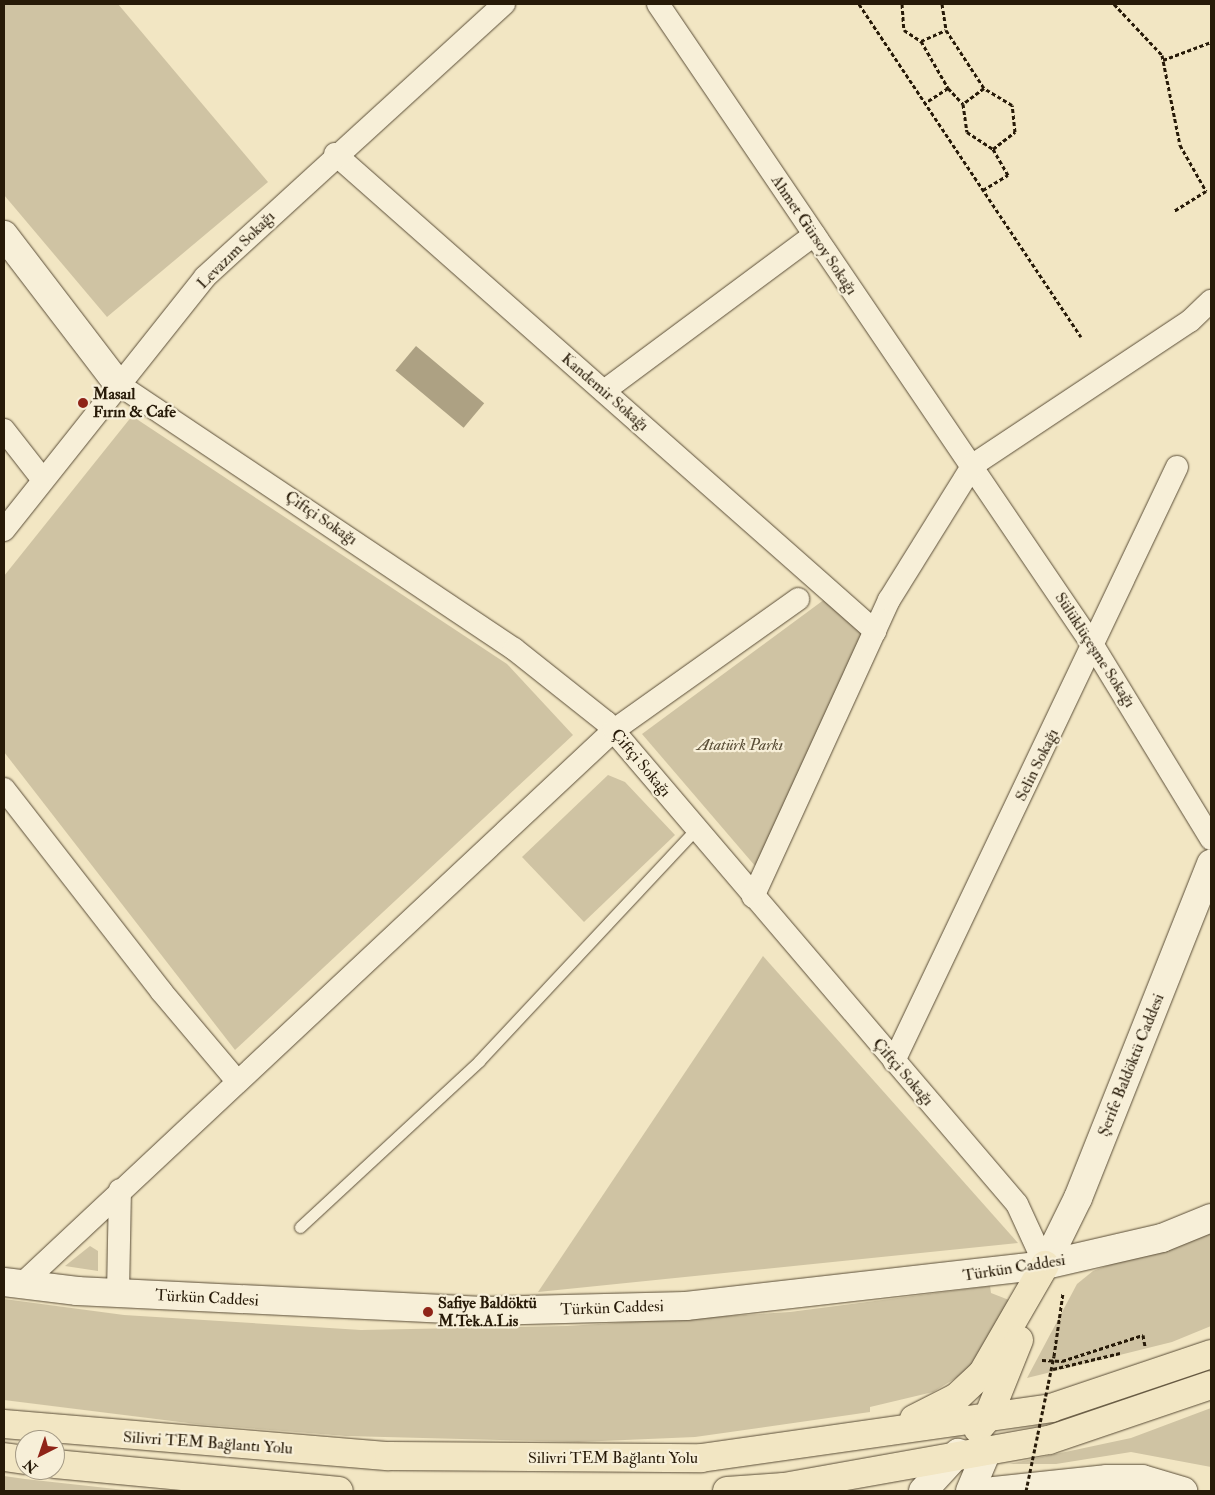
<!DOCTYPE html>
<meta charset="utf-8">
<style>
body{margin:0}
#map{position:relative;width:1215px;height:1495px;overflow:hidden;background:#f2e6c3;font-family:"IM FELL Double Pica",serif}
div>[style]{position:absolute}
.green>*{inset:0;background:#cfc3a3}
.water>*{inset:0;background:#ada183;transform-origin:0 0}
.path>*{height:3px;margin-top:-1.5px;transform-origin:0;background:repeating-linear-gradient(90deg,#271a08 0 4px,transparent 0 6.5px)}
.roads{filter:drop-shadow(0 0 1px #5a4d37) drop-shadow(0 0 1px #5a4d37)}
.lane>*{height:11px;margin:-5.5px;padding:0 5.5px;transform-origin:5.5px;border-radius:5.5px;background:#f7efd8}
.street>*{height:22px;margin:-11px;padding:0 11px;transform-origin:11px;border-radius:11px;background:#f7efd8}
.secondary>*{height:28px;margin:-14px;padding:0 14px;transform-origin:14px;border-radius:14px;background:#f7efd8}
.highway>*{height:28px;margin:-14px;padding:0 14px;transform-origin:14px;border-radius:14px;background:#f2e6c3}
.path-bridge>*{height:3px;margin-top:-1.5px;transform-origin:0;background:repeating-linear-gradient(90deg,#271a08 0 4px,transparent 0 6.5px)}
.dots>*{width:14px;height:14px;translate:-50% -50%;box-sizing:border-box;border:2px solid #f7efd8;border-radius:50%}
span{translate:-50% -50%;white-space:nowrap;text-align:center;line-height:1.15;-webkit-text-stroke:4.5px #f7efd8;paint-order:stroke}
.street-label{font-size:16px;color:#271a08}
.poi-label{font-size:16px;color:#271a08;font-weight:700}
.left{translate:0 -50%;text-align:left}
.park-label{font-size:16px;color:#594d36;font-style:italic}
.frame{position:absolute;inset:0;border:5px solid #271a08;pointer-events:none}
.north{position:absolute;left:15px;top:1430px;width:50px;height:50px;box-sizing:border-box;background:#f7efd8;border:1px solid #a49a85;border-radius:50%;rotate:221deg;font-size:14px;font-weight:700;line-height:20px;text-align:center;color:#271a08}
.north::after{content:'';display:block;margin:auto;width:18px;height:22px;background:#8f2418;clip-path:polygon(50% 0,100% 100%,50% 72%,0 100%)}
</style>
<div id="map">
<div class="green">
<div style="clip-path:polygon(4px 4px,118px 4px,268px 182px,107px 317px,4px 195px)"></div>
<div style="clip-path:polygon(132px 416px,507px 664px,573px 735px,235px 1050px,4px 752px,4px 576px)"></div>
<div style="clip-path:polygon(825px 599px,865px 632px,756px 867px,642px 734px)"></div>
<div style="clip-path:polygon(608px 775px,625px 782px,675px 835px,584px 922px,522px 857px)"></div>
<div style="clip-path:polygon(763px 956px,1018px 1243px,538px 1292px)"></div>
<div style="clip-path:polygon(1211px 1226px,1211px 1326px,1172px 1342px,1027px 1378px,1077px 1284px,1093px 1271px)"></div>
<div style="clip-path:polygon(90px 1246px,98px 1251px,98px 1271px,65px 1266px)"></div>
<div style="clip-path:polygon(990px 1286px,991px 1293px,1009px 1300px,1001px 1328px,964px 1373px,933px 1392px,870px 1407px,870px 1412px,695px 1437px,578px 1442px,346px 1436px,196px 1424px,4px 1400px,4px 1299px,124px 1315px,361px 1330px,567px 1326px,790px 1312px)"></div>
<div style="clip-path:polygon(1211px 1408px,1211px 1467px,1131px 1452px,1056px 1464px,1009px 1464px,1131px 1438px)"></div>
<div style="clip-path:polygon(4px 1476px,25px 1479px,134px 1491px,4px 1491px)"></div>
</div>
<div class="water">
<div style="left:416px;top:346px;width:89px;height:32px;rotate:40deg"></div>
</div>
<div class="path">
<div style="left:859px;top:4px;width:400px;rotate:56.3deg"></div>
<div style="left:902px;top:4px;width:26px;rotate:86deg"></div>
<div style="left:904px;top:30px;width:20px;rotate:33deg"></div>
<div style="left:921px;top:41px;width:27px;rotate:-24deg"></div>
<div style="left:942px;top:4px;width:26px;rotate:81deg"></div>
<div style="left:946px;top:30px;width:69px;rotate:56.8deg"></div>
<div style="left:984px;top:88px;width:26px;rotate:143deg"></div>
<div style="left:1114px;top:4px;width:70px;rotate:46.7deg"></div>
<div style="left:1162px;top:55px;width:92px;rotate:78.7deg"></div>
<div style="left:1180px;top:145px;width:53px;rotate:60.5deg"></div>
<div style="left:1206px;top:191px;width:38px;rotate:148deg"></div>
<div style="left:921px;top:41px;width:54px;rotate:60.1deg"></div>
<div style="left:948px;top:88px;width:27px;rotate:147deg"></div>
<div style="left:1163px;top:60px;width:51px;rotate:-20.6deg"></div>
<div style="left:948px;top:88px;width:22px;rotate:47deg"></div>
<div style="left:963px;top:104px;width:28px;rotate:82deg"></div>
<div style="left:967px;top:132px;width:31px;rotate:33deg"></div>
<div style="left:993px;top:149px;width:28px;rotate:-38deg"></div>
<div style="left:1015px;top:132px;width:27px;rotate:-96deg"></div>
<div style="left:1012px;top:105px;width:33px;rotate:-149deg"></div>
<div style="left:983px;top:190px;width:29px;rotate:-31deg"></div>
<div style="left:1008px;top:175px;width:30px;rotate:-120deg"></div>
<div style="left:1054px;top:1356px;width:64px;rotate:-81.9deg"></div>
<div style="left:1042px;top:1360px;width:20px;rotate:3deg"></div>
<div style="left:1062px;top:1361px;width:85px;rotate:-17.8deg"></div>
<div style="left:1143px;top:1335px;width:11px;rotate:80deg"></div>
<div style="left:1053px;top:1369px;width:69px;rotate:-13.4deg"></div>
</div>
<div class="roads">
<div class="lane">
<div style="left:300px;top:1227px;width:244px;rotate:-42.8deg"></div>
<div style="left:479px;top:1061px;width:319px;rotate:-46.9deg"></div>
</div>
<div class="street">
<div style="left:658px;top:4px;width:777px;rotate:55.86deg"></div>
<div style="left:1094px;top:647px;width:225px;rotate:58.6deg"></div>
<div style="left:335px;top:154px;width:721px;rotate:41.46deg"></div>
<div style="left:118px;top:384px;width:476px;rotate:33.8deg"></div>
<div style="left:514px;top:649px;width:117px;rotate:38.4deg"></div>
<div style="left:606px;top:722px;width:633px;rotate:49.55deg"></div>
<div style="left:1017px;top:1204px;width:67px;rotate:65.3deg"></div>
<div style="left:604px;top:391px;width:262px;rotate:-36.6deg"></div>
<div style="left:4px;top:430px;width:63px;rotate:52deg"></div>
<div style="left:4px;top:530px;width:323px;rotate:-51.5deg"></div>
<div style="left:205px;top:277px;width:405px;rotate:-42.4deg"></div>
<div style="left:4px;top:789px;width:256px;rotate:52.1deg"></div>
<div style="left:161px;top:991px;width:118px;rotate:49.8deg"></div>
<div style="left:753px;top:897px;width:327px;rotate:-65.4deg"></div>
<div style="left:889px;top:600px;width:159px;rotate:-58.1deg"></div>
<div style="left:973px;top:465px;width:260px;rotate:-33.6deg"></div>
<div style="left:1190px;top:321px;width:29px;rotate:-44deg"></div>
<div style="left:894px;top:1061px;width:658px;rotate:-64.53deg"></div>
<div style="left:22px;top:1284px;width:811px;rotate:-43.1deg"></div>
<div style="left:614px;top:730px;width:226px;rotate:-35.4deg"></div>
<div style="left:118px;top:1293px;width:103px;rotate:-88.9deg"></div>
</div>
<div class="secondary">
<div style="left:4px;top:235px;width:188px;rotate:52.6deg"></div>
<div style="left:1045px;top:1265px;width:75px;rotate:-63.8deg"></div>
<div style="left:1078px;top:1198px;width:360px;rotate:-68.3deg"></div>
<div style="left:4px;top:1282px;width:74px;rotate:7deg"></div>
<div style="left:77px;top:1291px;width:407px;rotate:2.8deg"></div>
<div style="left:484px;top:1311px;width:202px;rotate:-1.4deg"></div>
<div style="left:686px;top:1306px;width:361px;rotate:-6.5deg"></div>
<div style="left:1045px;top:1265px;width:120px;rotate:-13deg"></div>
<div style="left:1162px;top:1238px;width:53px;rotate:-22.2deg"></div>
<div style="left:923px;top:1491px;width:52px;rotate:-47.4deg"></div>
<div style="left:970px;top:1491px;width:43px;rotate:-67deg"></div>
<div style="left:994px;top:1491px;width:114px;rotate:-6.1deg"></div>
<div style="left:1107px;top:1479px;width:35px"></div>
<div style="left:1142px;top:1479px;width:43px;rotate:16.3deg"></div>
</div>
<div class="highway">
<div style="left:914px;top:1419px;width:48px;rotate:-27.1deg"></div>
<div style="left:957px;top:1397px;width:34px;rotate:-43deg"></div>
<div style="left:982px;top:1374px;width:126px;rotate:-60deg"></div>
<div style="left:4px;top:1424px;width:386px;rotate:4.8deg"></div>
<div style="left:389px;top:1456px;width:312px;rotate:0.4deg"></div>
<div style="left:701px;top:1458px;width:354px;rotate:-8.1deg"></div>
<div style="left:1051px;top:1408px;width:169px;rotate:-18.6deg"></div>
<div style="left:978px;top:1429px;width:16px;rotate:-50deg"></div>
<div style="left:988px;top:1417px;width:83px;rotate:-68.1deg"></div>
<div style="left:4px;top:1457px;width:21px;rotate:8deg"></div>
<div style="left:55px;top:1464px;width:285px;rotate:5.4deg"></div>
<div style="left:727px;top:1491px;width:57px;rotate:-4deg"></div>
<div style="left:784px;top:1487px;width:269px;rotate:-10.1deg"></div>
<div style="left:1049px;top:1440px;width:171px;rotate:-18.8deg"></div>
</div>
</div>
<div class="path-bridge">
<div style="left:1026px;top:1491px;width:138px;rotate:-78.3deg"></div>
</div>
<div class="dots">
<div style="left:83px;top:403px;background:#8f2418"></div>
<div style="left:428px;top:1312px;background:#8f2418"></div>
</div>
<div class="street-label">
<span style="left:814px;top:235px;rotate:56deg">Ahmet Gürsoy Sokağı</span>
<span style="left:236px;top:250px;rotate:-45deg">Levazım Sokağı</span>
<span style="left:605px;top:392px;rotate:41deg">Kandemir Sokağı</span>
<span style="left:321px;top:518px;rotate:34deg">Çiftçi Sokağı</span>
<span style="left:1095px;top:650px;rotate:57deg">Sülüklüçeşme Sokağı</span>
<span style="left:641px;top:763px;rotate:50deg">Çiftçi Sokağı</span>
<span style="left:1037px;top:765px;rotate:-64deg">Selin Sokağı</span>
<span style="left:1131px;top:1065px;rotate:-68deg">Şerife Baldöktü Caddesi</span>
<span style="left:903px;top:1072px;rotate:49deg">Çiftçi Sokağı</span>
<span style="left:1014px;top:1268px;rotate:-9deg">Türkün Caddesi</span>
<span style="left:207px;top:1298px;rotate:3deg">Türkün Caddesi</span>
<span style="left:612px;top:1308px;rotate:-2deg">Türkün Caddesi</span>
<span style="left:208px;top:1443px;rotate:4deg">Silivri TEM Bağlantı Yolu</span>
<span style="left:613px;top:1458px">Silivri TEM Bağlantı Yolu</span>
</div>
<div class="poi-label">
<span class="left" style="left:93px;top:403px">Masaıl<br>Fırın &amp; Cafe</span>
<span class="left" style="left:438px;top:1312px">Safiye Baldöktü<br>M.Tek.A.Lis</span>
</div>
<div class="park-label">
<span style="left:740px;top:745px">Atatürk Parkı</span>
</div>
<div class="frame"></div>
<div class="north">N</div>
</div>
